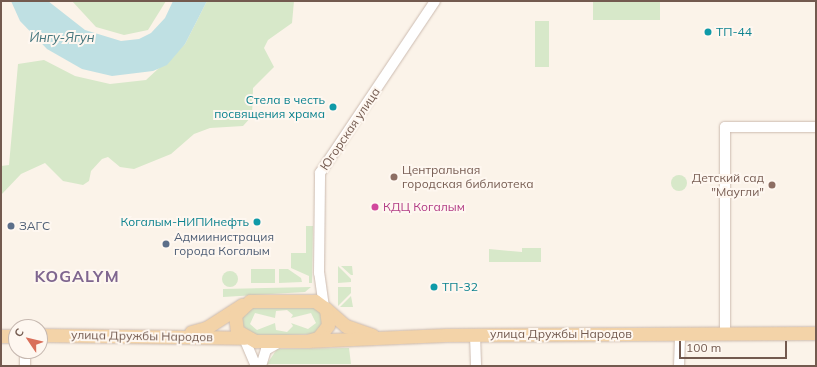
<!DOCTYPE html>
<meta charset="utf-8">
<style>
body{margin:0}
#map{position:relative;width:817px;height:367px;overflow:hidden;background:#fbf3e9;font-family:Mulish,sans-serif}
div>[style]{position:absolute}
.green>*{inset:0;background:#d7e8c9;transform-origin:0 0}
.round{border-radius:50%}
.water>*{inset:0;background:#bfe0e3}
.roads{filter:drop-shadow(0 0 1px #ccbbb0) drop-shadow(0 0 1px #ccbbb0)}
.minor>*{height:10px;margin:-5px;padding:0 5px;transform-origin:5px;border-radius:5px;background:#fff}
.major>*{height:13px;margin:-6.5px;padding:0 6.5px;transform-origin:6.5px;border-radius:6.5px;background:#f3d3a8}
.dots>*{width:11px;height:11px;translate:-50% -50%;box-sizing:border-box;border:2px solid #fef7f0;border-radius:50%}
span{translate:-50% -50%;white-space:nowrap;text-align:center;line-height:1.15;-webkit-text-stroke:4px #fef7f0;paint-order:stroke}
.culture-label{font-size:12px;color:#0d838f}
.left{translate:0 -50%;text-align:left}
.right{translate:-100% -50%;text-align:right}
.street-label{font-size:12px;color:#735a4f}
.education-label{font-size:12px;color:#785e54}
.hotel-label{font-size:12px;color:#b23c85}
.service-label{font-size:12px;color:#4e5e75}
.water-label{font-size:13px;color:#47777e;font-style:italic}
.district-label{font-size:16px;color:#7f668f;font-weight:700;letter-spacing:1px}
.frame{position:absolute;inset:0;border:2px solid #735a4f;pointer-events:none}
.north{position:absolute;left:8px;top:319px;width:40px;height:40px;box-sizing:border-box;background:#fef7f0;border:1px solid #c6b8b0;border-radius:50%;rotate:305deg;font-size:11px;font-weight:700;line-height:16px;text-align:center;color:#735a4f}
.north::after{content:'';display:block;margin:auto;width:14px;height:18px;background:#d96f5a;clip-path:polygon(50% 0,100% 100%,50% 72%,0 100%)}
.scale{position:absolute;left:679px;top:341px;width:108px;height:18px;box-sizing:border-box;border:2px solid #735a4f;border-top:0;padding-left:5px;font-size:12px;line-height:14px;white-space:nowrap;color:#735a4f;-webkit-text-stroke:3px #fef7f0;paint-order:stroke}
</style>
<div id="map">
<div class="green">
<div style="clip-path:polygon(72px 1px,166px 1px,148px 30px,124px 35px,96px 27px)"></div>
<div style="clip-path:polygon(207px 1px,294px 1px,292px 23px,268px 40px,264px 48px,274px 67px,253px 88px,252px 116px,243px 126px,210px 128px,194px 134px,171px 154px,134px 169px,120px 167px,108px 157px,102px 159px,91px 171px,89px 181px,83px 185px,63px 181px,45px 163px,21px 174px,1px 195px,1px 166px,9px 165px,18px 64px,44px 60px,75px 76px,110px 84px,146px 80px,185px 44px)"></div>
<div style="left:593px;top:1px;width:67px;height:19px"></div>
<div style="left:535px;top:21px;width:14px;height:46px"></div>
<div class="round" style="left:671px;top:175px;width:16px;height:16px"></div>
<div style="clip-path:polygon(306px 226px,313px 226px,312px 283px,309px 283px,309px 276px,291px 268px,291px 253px,306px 253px)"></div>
<div style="clip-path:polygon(522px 248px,541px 248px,541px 262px,489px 262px,489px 249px,522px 252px)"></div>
<div style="clip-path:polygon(338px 266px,351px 279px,351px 282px,338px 283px)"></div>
<div style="clip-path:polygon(341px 266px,352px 266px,353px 275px,351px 275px)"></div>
<div style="left:275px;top:269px;width:14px;height:24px;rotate:90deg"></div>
<div style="clip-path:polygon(279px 269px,288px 269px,301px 278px,302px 282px,279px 283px)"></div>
<div class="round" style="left:222px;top:271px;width:16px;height:16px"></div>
<div style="clip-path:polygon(311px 287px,305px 292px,223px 297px,223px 289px)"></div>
<div style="clip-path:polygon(338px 287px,351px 287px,351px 293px,338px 306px)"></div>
<div style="clip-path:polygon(351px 296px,353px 307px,340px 307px)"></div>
<div style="clip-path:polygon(evenodd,310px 305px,319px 309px,323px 321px,316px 334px,254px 336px,243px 326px,242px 316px,251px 307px,310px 305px,287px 310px,293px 315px,291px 318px,311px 313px,316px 323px,308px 329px,291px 323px,293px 326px,287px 332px,276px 330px,275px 323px,257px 330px,250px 324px,255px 313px,275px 318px,276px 311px,287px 310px)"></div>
<div style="clip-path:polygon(277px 349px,349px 348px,351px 364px,267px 364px)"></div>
</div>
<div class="water">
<div style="clip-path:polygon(11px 1px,48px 1px,85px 30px,121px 41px,139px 39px,151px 33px,165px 18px,173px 1px,207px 1px,185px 44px,167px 65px,153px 71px,112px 76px,82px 69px,47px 49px,20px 21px)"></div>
</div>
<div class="roads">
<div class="minor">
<div style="left:324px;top:307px;width:34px;rotate:-98deg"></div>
<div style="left:319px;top:273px;width:100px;rotate:-89.4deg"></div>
<div style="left:320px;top:173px;width:207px;rotate:-56.2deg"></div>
<div style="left:725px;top:334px;width:207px;rotate:-90deg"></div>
<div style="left:725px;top:127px;width:91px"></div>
<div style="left:475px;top:335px;width:31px;rotate:88deg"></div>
<div style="left:244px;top:338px;width:30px;rotate:67deg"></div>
<div style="left:25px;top:366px;width:15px;rotate:-90deg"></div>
<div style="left:261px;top:366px;width:17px;rotate:-73deg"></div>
<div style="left:266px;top:350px;width:16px;rotate:-30deg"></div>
<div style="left:679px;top:366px;width:32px;rotate:-88deg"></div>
</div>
<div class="major">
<div style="left:325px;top:308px;width:28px;rotate:41deg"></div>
<div style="left:346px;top:326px;width:28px;rotate:19deg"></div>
<div style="left:191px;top:332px;width:16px;rotate:-15deg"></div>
<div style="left:206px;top:328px;width:43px;rotate:-32.6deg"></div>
<div style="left:40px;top:335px;width:204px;rotate:0.8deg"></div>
<div style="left:1px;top:336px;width:15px"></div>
<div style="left:307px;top:341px;width:11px;rotate:-15deg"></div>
<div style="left:318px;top:338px;width:16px;rotate:-52deg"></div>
<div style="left:328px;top:325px;width:16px;rotate:-97deg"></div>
<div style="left:326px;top:309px;width:14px;rotate:-144deg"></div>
<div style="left:315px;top:301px;width:65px;rotate:180deg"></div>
<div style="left:250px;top:301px;width:21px;rotate:137deg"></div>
<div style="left:235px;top:315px;width:16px;rotate:83deg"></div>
<div style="left:237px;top:331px;width:21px;rotate:29deg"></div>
<div style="left:255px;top:341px;width:52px"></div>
<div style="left:307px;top:341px;width:139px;rotate:-2.5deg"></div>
<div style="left:446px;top:335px;width:370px;rotate:-0.3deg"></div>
</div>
</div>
<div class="dots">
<div style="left:708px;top:32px;background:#0f9aa8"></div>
<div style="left:333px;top:107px;background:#0f9aa8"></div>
<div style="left:394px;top:177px;background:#8d6e63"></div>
<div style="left:772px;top:185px;background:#8d6e63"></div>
<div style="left:375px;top:207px;background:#d1479c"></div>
<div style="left:257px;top:222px;background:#0f9aa8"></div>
<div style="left:11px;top:226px;background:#5c6f8a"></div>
<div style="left:166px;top:244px;background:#5c6f8a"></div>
<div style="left:434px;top:287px;background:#0f9aa8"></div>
</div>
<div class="culture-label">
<span class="left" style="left:716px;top:32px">ТП-44</span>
<span class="right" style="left:325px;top:107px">Стела в честь<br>посвящения храма</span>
<span class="right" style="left:249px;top:222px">Когалым-НИПИнефть</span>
<span class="left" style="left:442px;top:287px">ТП-32</span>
</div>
<div class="street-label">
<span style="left:350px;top:129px;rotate:-56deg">Югорская улица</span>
<span style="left:561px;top:334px">улица Дружбы Народов</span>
<span style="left:142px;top:336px;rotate:1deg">улица Дружбы Народов</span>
</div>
<div class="education-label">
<span class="left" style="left:402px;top:177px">Центральная<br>городская библиотека</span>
<span class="right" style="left:764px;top:185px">Детский сад<br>"Маугли"</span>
</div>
<div class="hotel-label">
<span class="left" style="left:383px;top:207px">КДЦ Когалым</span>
</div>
<div class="service-label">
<span class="left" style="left:19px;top:226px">ЗАГС</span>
<span class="left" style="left:174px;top:244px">Адмиинистрация<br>города Когалым</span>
</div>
<div class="water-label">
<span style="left:62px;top:37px">Ингу-Ягун</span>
</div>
<div class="district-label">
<span style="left:77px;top:276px">KOGALYM</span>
</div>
<div class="frame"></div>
<div class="north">С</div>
<div class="scale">100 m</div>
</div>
